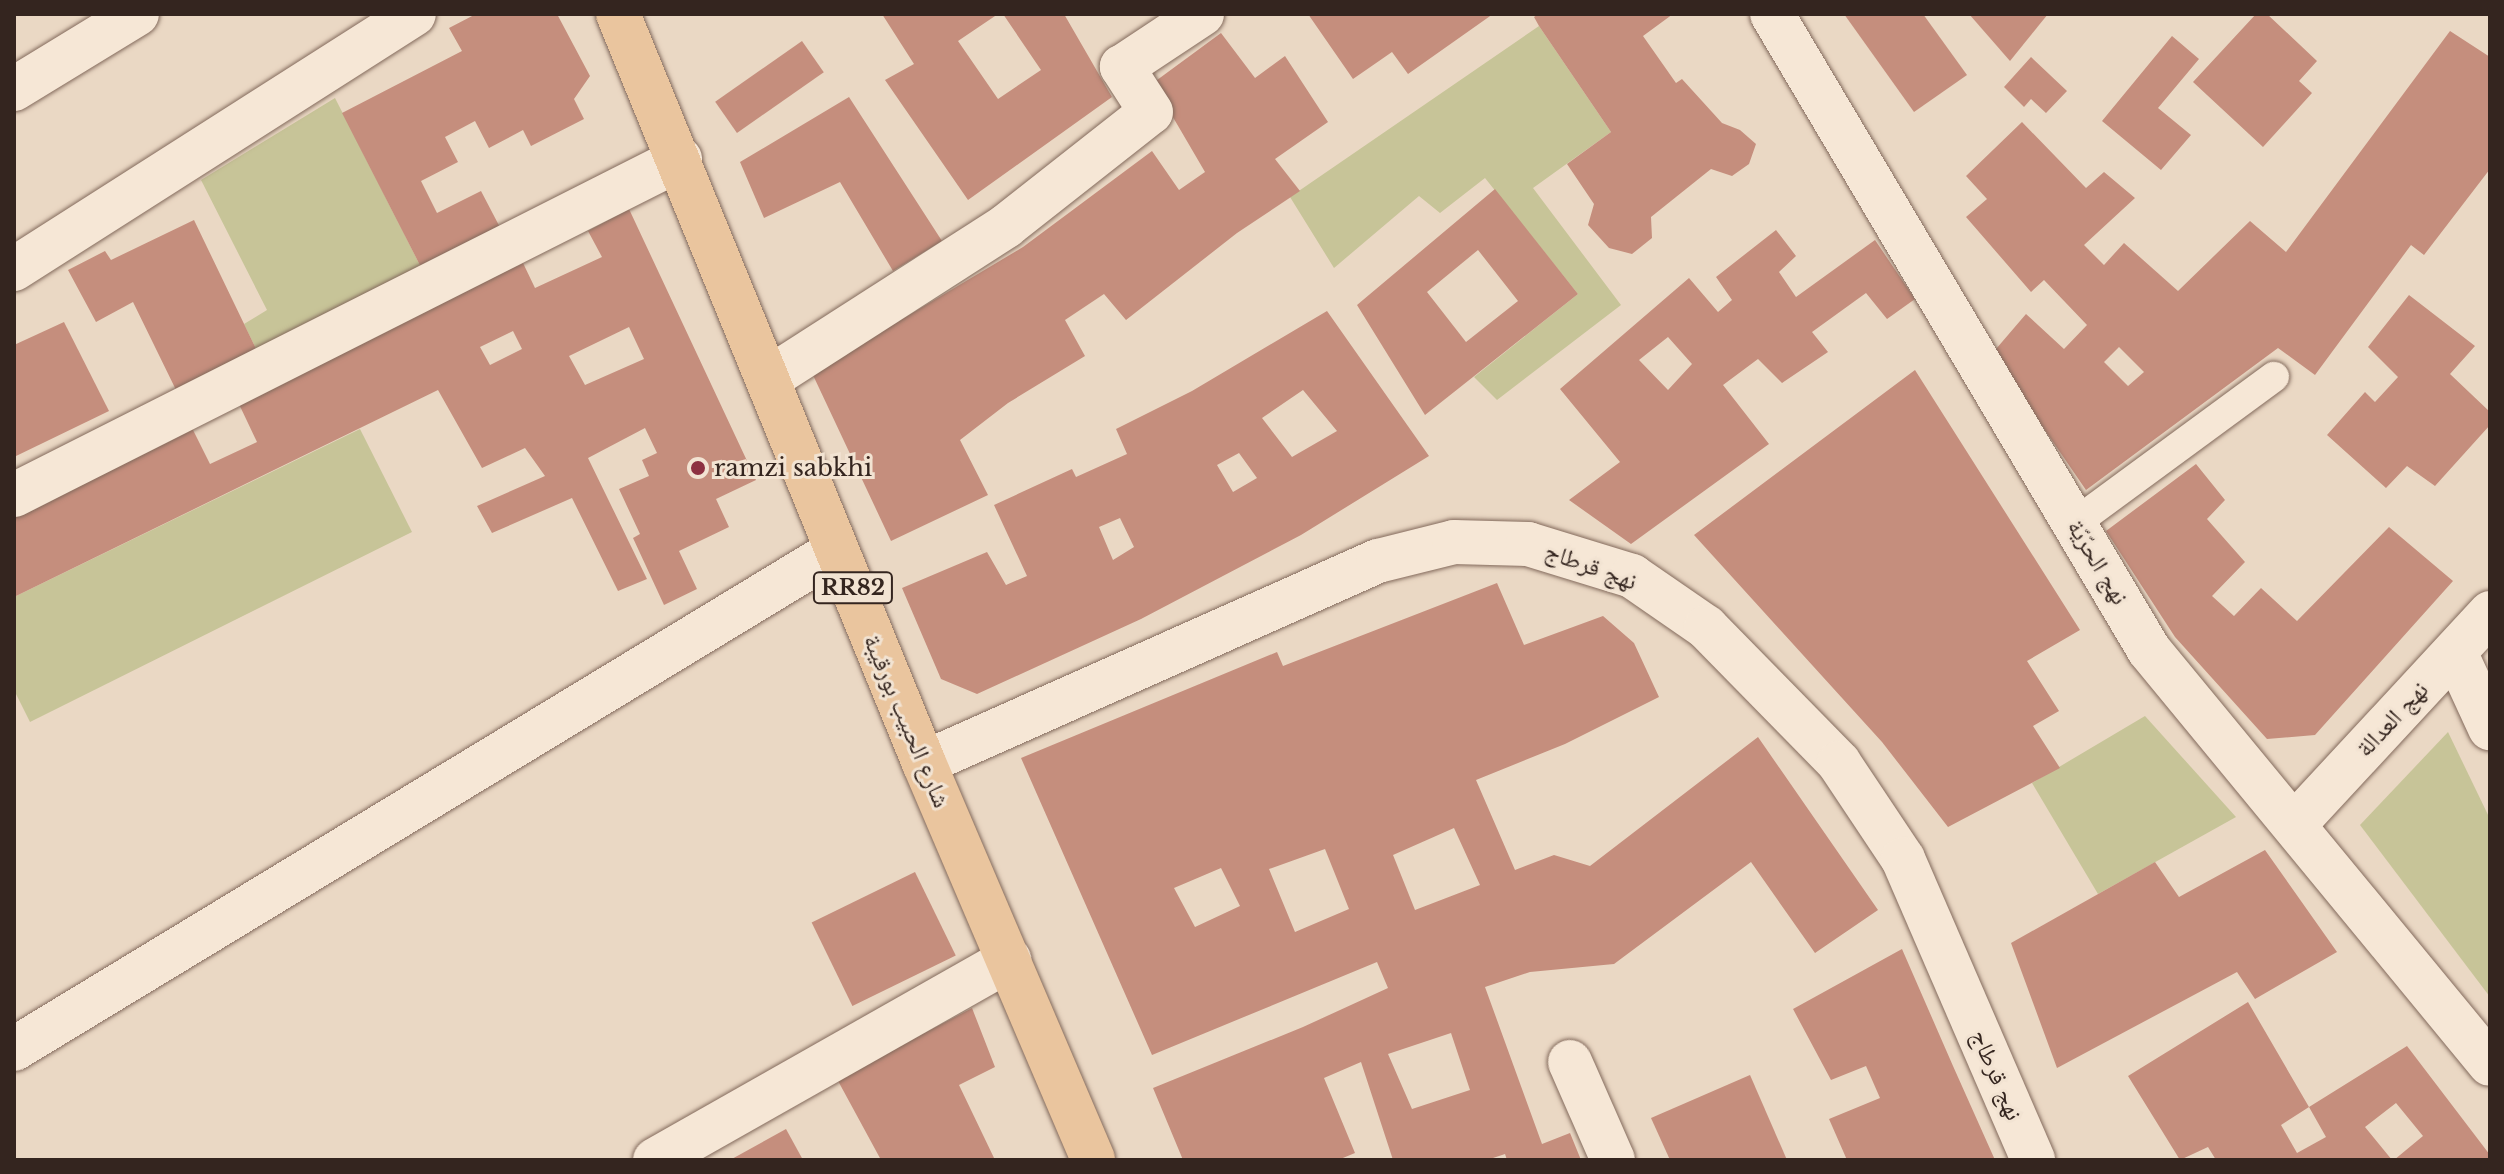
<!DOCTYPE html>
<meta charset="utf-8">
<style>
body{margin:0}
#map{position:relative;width:2504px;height:1174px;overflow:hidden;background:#ead8c4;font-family:"Libre Baskerville","Noto Naskh Arabic",serif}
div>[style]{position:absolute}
.green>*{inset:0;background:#c7c498}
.building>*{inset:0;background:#c58e7d;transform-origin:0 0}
.roads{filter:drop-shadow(0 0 2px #836a5c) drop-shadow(0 0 2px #836a5c)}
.service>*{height:30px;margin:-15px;padding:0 15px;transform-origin:15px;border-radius:15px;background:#f6e7d6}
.pedestrian>*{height:44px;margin:-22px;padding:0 22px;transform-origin:22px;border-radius:22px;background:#f6e7d6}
.minor>*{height:44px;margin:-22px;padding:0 22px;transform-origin:22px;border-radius:22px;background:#f6e7d6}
.primary>*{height:44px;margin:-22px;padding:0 22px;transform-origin:22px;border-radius:22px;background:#eac59e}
.dots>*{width:22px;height:22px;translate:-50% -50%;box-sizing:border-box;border:4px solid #f2e3d2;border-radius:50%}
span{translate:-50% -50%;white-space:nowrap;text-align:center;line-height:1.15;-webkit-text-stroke:6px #f2e3d2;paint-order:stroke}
.shield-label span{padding:2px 6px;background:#f2e3d2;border:2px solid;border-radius:6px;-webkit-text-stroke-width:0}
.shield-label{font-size:22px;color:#34251f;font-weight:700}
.poi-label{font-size:24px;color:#34251f}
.left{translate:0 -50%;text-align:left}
.street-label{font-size:24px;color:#34251f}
.frame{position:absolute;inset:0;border:16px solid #34251f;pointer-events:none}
</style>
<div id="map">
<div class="green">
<div style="clip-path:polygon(1539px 26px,1611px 132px,1533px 188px,1621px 305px,1497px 400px,1474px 377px,1578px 294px,1485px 178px,1440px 213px,1419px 196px,1334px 268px,1290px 197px)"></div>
<div style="clip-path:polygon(335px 98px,425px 275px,258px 353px,244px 324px,267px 310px,201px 180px)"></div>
<div style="clip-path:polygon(360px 429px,412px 532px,30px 722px,14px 690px,14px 597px)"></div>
<div style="clip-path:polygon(2145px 716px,2236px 817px,2098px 894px,2032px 783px)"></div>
<div style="clip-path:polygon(2448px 732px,2490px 819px,2490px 997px,2360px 825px)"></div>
</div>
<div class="building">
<div style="clip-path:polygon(476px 14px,557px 14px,590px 76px,574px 99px,584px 119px,531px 146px,523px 130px,489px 148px,475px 121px,445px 137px,458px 162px,421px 181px,437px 213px,481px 191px,504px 235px,425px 275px,342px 113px,462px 51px,449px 28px)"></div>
<div style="clip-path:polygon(882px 14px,998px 14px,958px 41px,998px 99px,1041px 70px,1003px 14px,1064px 14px,1112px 97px,968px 200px,885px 80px,914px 64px)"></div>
<div style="clip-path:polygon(1308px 14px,1493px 14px,1408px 74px,1392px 52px,1353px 79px)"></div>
<div style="clip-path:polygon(1538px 14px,1673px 14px,1643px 36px,1676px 83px,1682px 79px,1722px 123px,1740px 130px,1756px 144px,1749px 164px,1732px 176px,1711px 169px,1651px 217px,1652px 238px,1632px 254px,1609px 248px,1588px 225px,1594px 204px,1567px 164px,1611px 132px,1539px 26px,1534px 17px)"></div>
<div style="clip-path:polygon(1844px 14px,1923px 14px,1967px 75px,1914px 112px)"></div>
<div style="clip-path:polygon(1969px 14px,2048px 14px,2010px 61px)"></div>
<div style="clip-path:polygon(2256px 14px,2267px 14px,2317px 61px,2299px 81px,2312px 93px,2263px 147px,2193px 82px)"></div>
<div style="clip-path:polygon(evenodd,2450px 31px,2490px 57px,2490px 169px,2424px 255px,2411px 245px,2315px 375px,2278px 348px,2086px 490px,2040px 423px,1996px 349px,2026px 314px,2064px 349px,2087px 325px,2044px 280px,2031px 292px,1966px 217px,1987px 199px,1966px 176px,2022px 122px,2086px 188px,2104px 172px,2135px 198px,2084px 245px,2104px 265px,2124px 243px,2178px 291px,2250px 221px,2286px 252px,2450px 31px,2119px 347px,2144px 372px,2128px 386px,2104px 362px,2119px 347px)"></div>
<div style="clip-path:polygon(1221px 33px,1255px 78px,1285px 56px,1328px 122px,1275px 159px,1300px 191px,1237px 233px,1126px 320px,1104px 294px,1065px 320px,1085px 356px,1008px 403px,960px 440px,988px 495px,891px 541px,812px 373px,1023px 247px,1152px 151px,1179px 190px,1205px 172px,1153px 83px)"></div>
<div style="clip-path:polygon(2172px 36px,2199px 59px,2158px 108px,2191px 135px,2161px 170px,2102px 121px)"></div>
<div style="left:802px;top:41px;width:38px;height:106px;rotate:55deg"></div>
<div style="clip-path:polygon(2031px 57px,2067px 91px,2046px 113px,2031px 99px,2024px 107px,2004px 87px)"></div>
<div style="clip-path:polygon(849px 97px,942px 241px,893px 271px,840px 182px,764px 218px,740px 162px)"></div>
<div style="clip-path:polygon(evenodd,1495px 189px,1578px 294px,1425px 415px,1357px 305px,1495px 189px,1478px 250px,1518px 301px,1466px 342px,1427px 292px,1478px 250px)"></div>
<div style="clip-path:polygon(evenodd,629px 209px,756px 480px,716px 499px,729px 527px,679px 551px,697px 589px,664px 605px,633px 538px,640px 534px,619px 489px,649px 476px,642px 460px,657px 453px,645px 428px,588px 458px,647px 579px,618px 591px,572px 498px,492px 533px,477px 506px,545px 476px,525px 448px,482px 468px,438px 390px,14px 597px,14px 510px,191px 426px,210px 464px,257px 442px,238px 402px,523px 263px,535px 288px,602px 257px,588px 231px,629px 209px,629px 327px,644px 359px,585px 385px,569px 356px,629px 327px,629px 209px,513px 331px,522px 349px,490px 365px,480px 347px,513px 331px)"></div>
<div style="clip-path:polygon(194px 220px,258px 353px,177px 392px,133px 302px,96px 322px,68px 270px,105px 251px,111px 260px)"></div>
<div style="clip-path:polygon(evenodd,1776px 230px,1796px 256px,1779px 272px,1796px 297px,1875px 240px,1915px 299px,1887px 319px,1866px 293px,1812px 332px,1828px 352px,1782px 383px,1758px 359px,1723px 385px,1769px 444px,1631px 544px,1569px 500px,1620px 462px,1560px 389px,1689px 278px,1718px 312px,1732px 300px,1716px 277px,1776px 230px,1668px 337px,1692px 364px,1668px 390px,1639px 360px,1668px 337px)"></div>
<div style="clip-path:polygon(2409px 295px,2475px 346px,2450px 374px,2490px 412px,2490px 425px,2435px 486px,2407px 466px,2386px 488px,2327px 435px,2365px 392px,2375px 402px,2398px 377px,2368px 347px)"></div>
<div style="clip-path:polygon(evenodd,1327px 311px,1429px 456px,1301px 535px,1141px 619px,977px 694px,941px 679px,902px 588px,987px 552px,1006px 585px,1027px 576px,994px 505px,1072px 469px,1076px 477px,1127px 454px,1116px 429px,1192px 391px,1327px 311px,1303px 390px,1337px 431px,1292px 457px,1262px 418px,1303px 390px,1327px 311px,1239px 453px,1257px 478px,1233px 492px,1217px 465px,1239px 453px,1327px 311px,1120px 518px,1134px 547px,1113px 560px,1099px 527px,1120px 518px)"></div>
<div style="clip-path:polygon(64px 322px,109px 411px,14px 457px,14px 345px)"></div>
<div style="clip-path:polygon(1915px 370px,2080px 630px,2027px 661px,2059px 711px,2033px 726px,2060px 768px,1948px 827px,1882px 742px,1694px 535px)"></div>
<div style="clip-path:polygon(2196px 464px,2225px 500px,2207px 519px,2245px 562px,2212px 596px,2234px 616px,2261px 588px,2297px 621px,2389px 527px,2453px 581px,2315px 735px,2267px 739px,2175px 637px,2106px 531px)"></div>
<div style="clip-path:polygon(evenodd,1497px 583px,1524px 645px,1603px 616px,1634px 643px,1659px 697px,1565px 744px,1476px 780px,1515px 870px,1554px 855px,1590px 866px,1758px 737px,1878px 910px,1815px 953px,1751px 862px,1614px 964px,1530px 972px,1485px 987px,1542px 1144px,1570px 1133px,1581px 1160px,1507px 1160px,1505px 1154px,1487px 1160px,1393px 1160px,1361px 1062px,1324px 1078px,1355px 1153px,1338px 1160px,1183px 1160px,1153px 1088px,1303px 1027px,1388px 988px,1377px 962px,1152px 1055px,1021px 758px,1277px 652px,1283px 666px,1497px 583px,1454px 828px,1480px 885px,1415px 910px,1393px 855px,1454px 828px,1497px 583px,1325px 849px,1349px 909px,1295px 932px,1269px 869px,1325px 849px,1497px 583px,1221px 868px,1240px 906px,1195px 927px,1174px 888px,1221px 868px,1497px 583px,1451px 1033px,1470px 1090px,1412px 1109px,1388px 1054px,1451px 1033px)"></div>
<div style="clip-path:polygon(2265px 850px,2337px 952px,2255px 999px,2237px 972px,2057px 1068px,2011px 943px,2155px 862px,2179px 897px)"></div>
<div style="left:915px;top:872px;width:93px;height:115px;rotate:64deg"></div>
<div style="clip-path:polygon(1902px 949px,1953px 1066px,1995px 1160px,1847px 1160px,1829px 1119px,1880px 1098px,1866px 1066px,1831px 1080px,1793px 1009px)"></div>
<div style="clip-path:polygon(2248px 1002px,2309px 1107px,2281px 1125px,2297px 1153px,2326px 1137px,2309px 1107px,2407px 1046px,2490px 1155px,2490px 1160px,2394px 1160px,2423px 1136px,2396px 1103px,2365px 1127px,2392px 1160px,2216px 1160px,2208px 1147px,2180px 1160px,2128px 1076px)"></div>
<div style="clip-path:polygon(972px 1008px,995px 1067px,959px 1085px,995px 1160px,881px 1160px,837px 1079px)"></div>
<div style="clip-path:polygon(1750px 1075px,1787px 1160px,1670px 1160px,1651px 1118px)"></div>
<div style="clip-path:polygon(786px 1129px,803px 1160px,730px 1160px)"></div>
</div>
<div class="roads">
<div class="service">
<div style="left:2075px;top:523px;width:247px;rotate:-36.3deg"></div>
</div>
<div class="pedestrian">
<div style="left:14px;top:89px;width:144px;rotate:-31.4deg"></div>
<div style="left:14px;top:269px;width:474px;rotate:-32.5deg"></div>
<div style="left:768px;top:379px;width:283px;rotate:-32.7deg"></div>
<div style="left:1006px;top:226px;width:184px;rotate:-38.2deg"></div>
<div style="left:1151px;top:112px;width:54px;rotate:-122.8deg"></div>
<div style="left:1122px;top:67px;width:96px;rotate:-33.5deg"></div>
<div style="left:14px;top:495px;width:746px;rotate:-26.77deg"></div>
<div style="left:14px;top:1049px;width:962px;rotate:-31.23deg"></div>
<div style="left:655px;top:1160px;width:407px;rotate:-29.5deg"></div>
</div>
<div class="minor">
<div style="left:1772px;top:14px;width:739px;rotate:59.34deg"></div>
<div style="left:2149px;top:650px;width:536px;rotate:50.52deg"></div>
<div style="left:2455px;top:652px;width:84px;rotate:65.3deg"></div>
<div style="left:924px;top:763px;width:497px;rotate:-24deg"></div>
<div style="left:1378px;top:561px;width:78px;rotate:-14deg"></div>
<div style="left:1454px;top:542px;width:74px;rotate:1.5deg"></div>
<div style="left:1528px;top:544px;width:109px;rotate:17.1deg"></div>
<div style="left:1632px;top:576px;width:90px;rotate:34.6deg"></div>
<div style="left:1706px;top:627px;width:190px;rotate:45.6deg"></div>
<div style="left:1839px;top:763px;width:115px;rotate:56.3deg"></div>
<div style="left:1903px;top:859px;width:328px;rotate:66.6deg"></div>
<div style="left:2294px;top:825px;width:289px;rotate:-47.2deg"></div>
<div style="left:1570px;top:1062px;width:107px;rotate:66.3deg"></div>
</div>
<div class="primary">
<div style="left:618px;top:14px;width:809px;rotate:67.78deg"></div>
<div style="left:924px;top:763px;width:431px;rotate:66.9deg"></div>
</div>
</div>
<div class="dots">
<div style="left:698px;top:468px;background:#8d3141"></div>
</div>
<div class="shield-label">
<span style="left:853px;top:588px">RR82</span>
</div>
<div class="poi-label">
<span class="left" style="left:714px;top:468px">ramzi sabkhi</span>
</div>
<div class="street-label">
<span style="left:2098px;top:562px;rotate:59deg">نهج الحرّيّة</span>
<span style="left:1591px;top:566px;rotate:20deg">نهج قرطاج</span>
<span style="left:2392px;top:719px;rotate:-47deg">نهج العدالة</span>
<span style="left:907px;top:721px;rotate:67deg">شارع الحبيب بورقيبة</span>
<span style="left:1997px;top:1075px;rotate:67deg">نهج قرطاج</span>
</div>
<div class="frame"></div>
</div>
